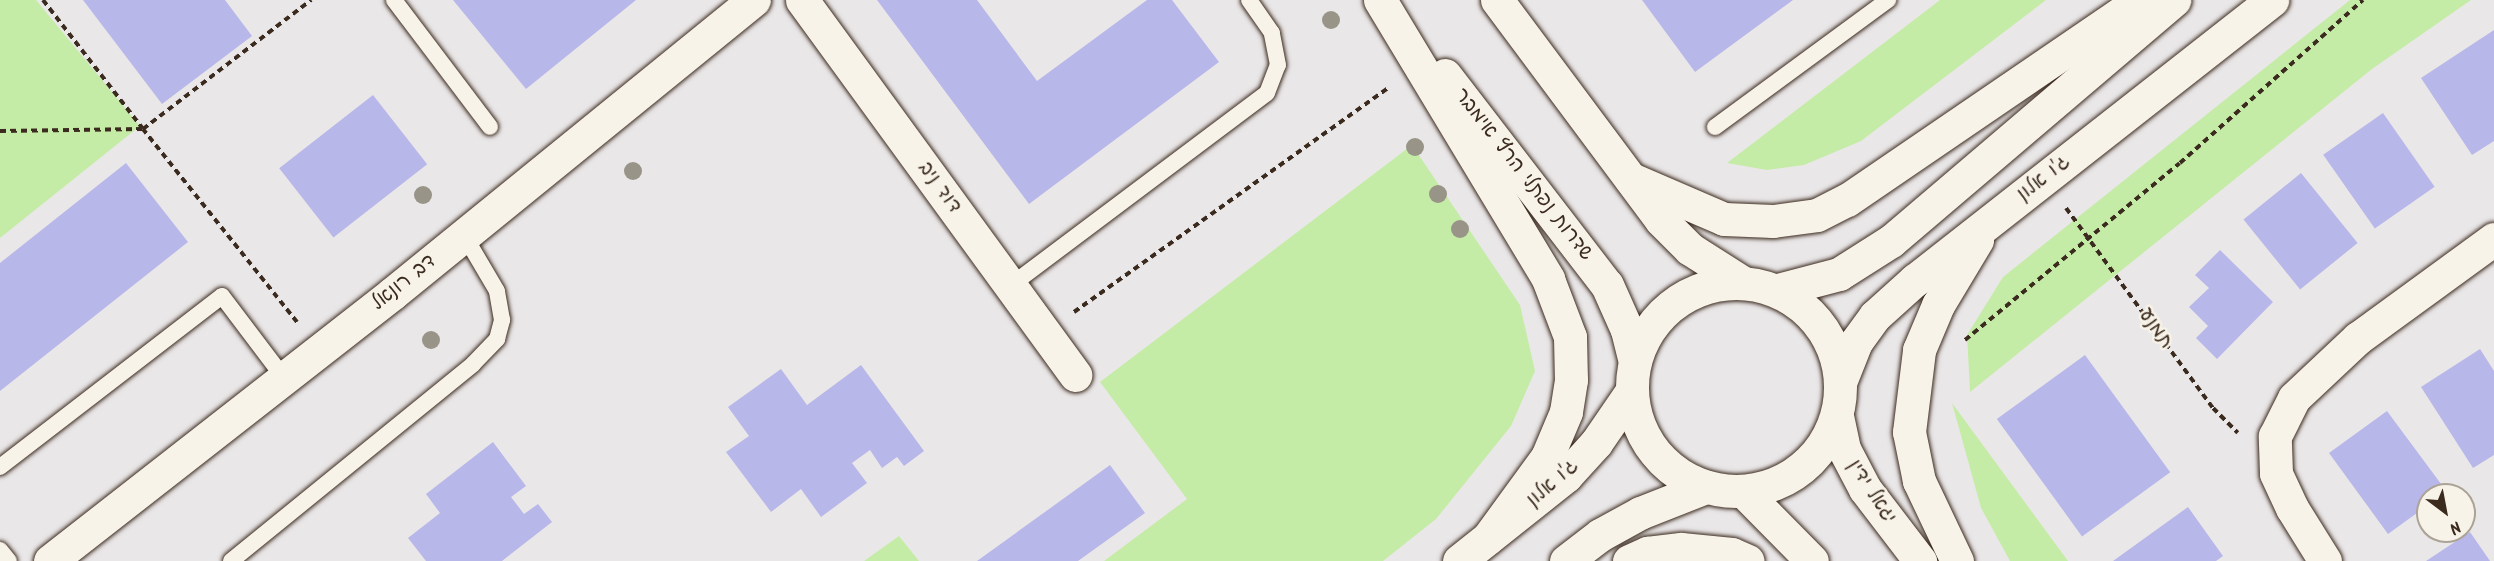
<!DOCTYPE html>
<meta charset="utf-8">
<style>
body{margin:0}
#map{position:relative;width:2494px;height:561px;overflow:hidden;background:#eae7e8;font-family:Kalam,"Playpen Sans Hebrew",sans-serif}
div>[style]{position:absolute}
.green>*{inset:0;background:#c5eca7}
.building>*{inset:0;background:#b8b7e9;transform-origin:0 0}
.path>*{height:4px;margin-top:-2px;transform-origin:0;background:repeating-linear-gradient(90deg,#3b2a1e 0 6px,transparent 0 10.5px)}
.roads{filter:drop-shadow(0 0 2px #3b2a1e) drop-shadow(0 0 2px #3b2a1e)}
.service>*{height:16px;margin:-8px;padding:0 8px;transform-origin:8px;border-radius:8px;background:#f7f3e8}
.minor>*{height:33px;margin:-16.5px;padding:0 16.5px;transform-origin:16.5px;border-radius:16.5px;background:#f7f3e8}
.secondary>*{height:33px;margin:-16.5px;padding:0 16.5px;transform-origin:16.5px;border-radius:16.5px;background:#f7f3e8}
.secondary>.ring{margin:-16.5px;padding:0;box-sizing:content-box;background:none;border:33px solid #f7f3e8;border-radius:50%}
.trees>*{width:18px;height:18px;margin:-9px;border-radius:50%;background:#999488}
span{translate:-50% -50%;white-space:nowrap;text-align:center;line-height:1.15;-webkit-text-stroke:5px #f7f3e8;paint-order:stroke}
.street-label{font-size:20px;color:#3b2a1e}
.north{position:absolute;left:2416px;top:483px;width:60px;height:60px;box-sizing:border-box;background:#f7f3e8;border:2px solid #aca397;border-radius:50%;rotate:148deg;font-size:16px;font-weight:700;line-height:24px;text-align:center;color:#3b2a1e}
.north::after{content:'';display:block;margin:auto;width:21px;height:27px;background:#3b2a1e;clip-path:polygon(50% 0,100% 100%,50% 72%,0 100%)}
</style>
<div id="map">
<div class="green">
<div style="clip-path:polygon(0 0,36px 0,140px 126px,0 238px)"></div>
<div style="clip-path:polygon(1940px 0,2046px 0,1861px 141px,1804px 165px,1767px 170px,1727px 163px)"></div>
<div style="clip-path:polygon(2350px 0,2471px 0,2372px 69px,1970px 392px,1967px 335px,2003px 277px)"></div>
<div style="clip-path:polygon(1412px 145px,1520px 305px,1535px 371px,1511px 426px,1436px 519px,1383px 561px,1104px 561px,1187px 499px,1100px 382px)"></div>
<div style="clip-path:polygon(1952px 403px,2068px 561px,2010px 561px,1981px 508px)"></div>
<div style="clip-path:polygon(899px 536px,919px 561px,864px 561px)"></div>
</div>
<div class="building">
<div style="clip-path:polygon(83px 0,225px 0,252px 36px,162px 104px)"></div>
<div style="clip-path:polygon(453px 0,636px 0,526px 89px)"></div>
<div style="clip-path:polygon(877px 0,977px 0,1037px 81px,1147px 0,1172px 0,1219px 62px,1029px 204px)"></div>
<div style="clip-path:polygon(1642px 0,1793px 0,1695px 72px)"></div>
<div style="clip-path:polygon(2494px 30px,2494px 141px,2472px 155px,2421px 78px)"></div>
<div style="left:373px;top:95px;width:88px;height:119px;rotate:52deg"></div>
<div style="left:2383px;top:113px;width:90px;height:73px;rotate:55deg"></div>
<div style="clip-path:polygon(126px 163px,188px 242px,0 391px,0 263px)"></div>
<div style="left:2301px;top:173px;width:90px;height:74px;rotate:51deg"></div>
<div style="clip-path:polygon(2220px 250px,2273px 302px,2217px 359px,2196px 338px,2208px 326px,2189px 307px,2209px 288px,2195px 275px)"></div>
<div style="clip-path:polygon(2480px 349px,2494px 371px,2494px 455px,2473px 468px,2421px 387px)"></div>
<div style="left:2085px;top:355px;width:145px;height:109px;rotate:54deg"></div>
<div style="clip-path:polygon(861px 365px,924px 451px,904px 466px,897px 457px,882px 468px,870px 450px,852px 463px,867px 483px,821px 517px,801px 489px,771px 512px,726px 452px,749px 436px,728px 407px,781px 369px,807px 405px)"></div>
<div style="clip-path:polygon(2387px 411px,2447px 492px,2428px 495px,2428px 505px,2388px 534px,2329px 453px)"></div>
<div style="clip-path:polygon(493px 442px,526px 486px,511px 497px,524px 514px,538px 504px,552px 522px,502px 561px,426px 561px,408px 538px,440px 513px,426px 494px)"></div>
<div style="clip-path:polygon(1110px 465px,1145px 513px,1078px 561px,977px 561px)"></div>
<div style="clip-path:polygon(2188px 507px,2223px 556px,2216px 561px,2113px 561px)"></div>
<div style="clip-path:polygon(2470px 532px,2490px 561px,2426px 561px)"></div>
</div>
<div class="path">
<div style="left:43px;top:0;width:163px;rotate:52.2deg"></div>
<div style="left:0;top:131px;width:143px;rotate:-0.8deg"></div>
<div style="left:2066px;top:208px;width:248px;rotate:53.7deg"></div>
<div style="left:2213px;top:408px;width:35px;rotate:45deg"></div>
<div style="left:1074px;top:312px;width:386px;rotate:-35.5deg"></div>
<div style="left:297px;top:322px;width:247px;rotate:-128.6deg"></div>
<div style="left:143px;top:129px;width:212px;rotate:-37.5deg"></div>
<div style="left:1965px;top:340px;width:278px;rotate:-39.5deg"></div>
<div style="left:2180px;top:163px;width:245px;rotate:-41.7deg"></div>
</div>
<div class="roads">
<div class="service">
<div style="left:394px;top:0;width:159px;rotate:52.9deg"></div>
<div style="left:1715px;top:127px;width:215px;rotate:-36.3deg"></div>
<div style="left:1010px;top:286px;width:321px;rotate:-36.9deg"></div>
<div style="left:1267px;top:93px;width:30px;rotate:-69deg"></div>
<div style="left:1278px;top:65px;width:33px;rotate:-101deg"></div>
<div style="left:1272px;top:33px;width:40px;rotate:-124.9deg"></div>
<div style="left:0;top:467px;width:280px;rotate:-37.6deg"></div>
<div style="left:222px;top:296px;width:103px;rotate:52.9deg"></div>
<div style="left:0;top:550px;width:14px;rotate:51deg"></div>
<div style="left:231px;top:561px;width:312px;rotate:-39.1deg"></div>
<div style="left:473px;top:364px;width:35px;rotate:-46deg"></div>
<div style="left:497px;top:339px;width:20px;rotate:-75deg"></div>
<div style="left:502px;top:320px;width:29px;rotate:-100deg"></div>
<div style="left:497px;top:291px;width:65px;rotate:-120.5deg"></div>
</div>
<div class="minor">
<div style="left:802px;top:0;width:464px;rotate:53.9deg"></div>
<div style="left:50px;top:561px;width:435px;rotate:-38deg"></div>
<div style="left:393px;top:293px;width:465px;rotate:-39.1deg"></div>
<div style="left:2325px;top:561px;width:62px;rotate:-121.9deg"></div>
<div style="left:2292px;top:508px;width:38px;rotate:-115deg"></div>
<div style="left:2276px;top:473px;width:37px;rotate:-92deg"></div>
<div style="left:2275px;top:436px;width:42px;rotate:-63.4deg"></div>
<div style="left:2294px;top:398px;width:88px;rotate:-43.2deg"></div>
<div style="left:2358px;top:338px;width:168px;rotate:-36.1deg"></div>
</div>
<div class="secondary">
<div style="left:1380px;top:0;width:326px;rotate:58.9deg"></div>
<div style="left:1548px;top:279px;width:62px;rotate:69.2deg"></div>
<div style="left:1570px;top:337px;width:43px;rotate:88.7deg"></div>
<div style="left:1571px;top:380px;width:32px;rotate:99deg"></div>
<div style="left:1566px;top:412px;width:49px;rotate:112.9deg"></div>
<div style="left:1547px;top:457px;width:100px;rotate:126.1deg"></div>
<div style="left:1497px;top:0;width:274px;rotate:53.3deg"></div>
<div style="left:1661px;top:220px;width:41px;rotate:45deg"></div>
<div style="left:1690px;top:249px;width:62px;rotate:32.4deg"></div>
<div style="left:1445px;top:75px;width:265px;rotate:52.4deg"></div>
<div style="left:1607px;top:285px;width:49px;rotate:66deg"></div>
<div style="left:1627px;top:330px;width:32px;rotate:76deg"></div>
<div style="left:1631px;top:179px;width:101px;rotate:23.3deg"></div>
<div style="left:1724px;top:219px;width:49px;rotate:2.3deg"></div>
<div style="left:1773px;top:221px;width:44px;rotate:-7.8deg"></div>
<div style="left:1817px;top:215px;width:34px;rotate:-27deg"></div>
<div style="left:1847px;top:200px;width:355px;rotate:-34.3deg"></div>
<div class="ring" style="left:1632px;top:283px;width:175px;height:175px"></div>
<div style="left:1778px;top:290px;width:63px;rotate:-14.7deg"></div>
<div style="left:1839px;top:274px;width:62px;rotate:-32.4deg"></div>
<div style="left:1891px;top:241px;width:372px;rotate:-40.4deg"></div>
<div style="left:1841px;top:380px;width:41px;rotate:-68.5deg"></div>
<div style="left:1856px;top:342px;width:32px;rotate:-54deg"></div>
<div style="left:1875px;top:316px;width:54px;rotate:-42deg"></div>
<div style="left:1915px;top:280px;width:454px;rotate:-38.1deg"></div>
<div style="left:1837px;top:416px;width:34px;rotate:78deg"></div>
<div style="left:1844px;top:449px;width:45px;rotate:62.3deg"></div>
<div style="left:1865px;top:489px;width:91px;rotate:52.6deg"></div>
<div style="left:1743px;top:491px;width:98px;rotate:45.4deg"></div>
<div style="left:1459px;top:561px;width:137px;rotate:-38.5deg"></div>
<div style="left:1566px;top:476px;width:45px;rotate:-47.7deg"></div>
<div style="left:1596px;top:443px;width:62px;rotate:-55.5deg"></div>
<div style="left:1566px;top:561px;width:43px;rotate:-37.4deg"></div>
<div style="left:1600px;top:535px;width:46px;rotate:-28.8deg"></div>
<div style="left:1640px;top:513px;width:71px;rotate:-21.5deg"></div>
<div style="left:1629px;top:561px;width:20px;rotate:-24deg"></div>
<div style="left:1647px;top:553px;width:34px;rotate:-7deg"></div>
<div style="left:1681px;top:549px;width:51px;rotate:5.6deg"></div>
<div style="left:1732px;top:554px;width:17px;rotate:24deg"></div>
<div style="left:1957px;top:561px;width:89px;rotate:-115.4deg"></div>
<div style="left:1919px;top:481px;width:50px;rotate:-101.5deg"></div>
<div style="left:1909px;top:432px;width:83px;rotate:-83deg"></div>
<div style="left:1919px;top:350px;width:49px;rotate:-67.1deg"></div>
<div style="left:1938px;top:305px;width:76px;rotate:-59deg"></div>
</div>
</div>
<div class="trees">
<div style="left:1331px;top:20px"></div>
<div style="left:1415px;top:147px"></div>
<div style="left:633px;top:171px"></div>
<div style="left:1438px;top:194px"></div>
<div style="left:423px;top:195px"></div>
<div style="left:1460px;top:229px"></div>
<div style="left:431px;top:340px"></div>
</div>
<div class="street-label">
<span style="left:1523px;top:175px;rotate:52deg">שדרות נפתלי הרץ אימבר</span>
<span style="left:2044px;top:179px;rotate:-38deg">ג'ו אלון</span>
<span style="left:939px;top:188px;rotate:54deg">דוד ניב</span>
<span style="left:404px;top:283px;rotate:-39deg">דב רונאל</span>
<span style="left:2155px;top:329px;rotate:54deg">תמנע</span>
<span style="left:1553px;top:484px;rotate:-41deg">ג'ו אלון</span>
<span style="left:1871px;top:492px;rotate:57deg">יגאל ידין</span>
</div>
<div class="north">N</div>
</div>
